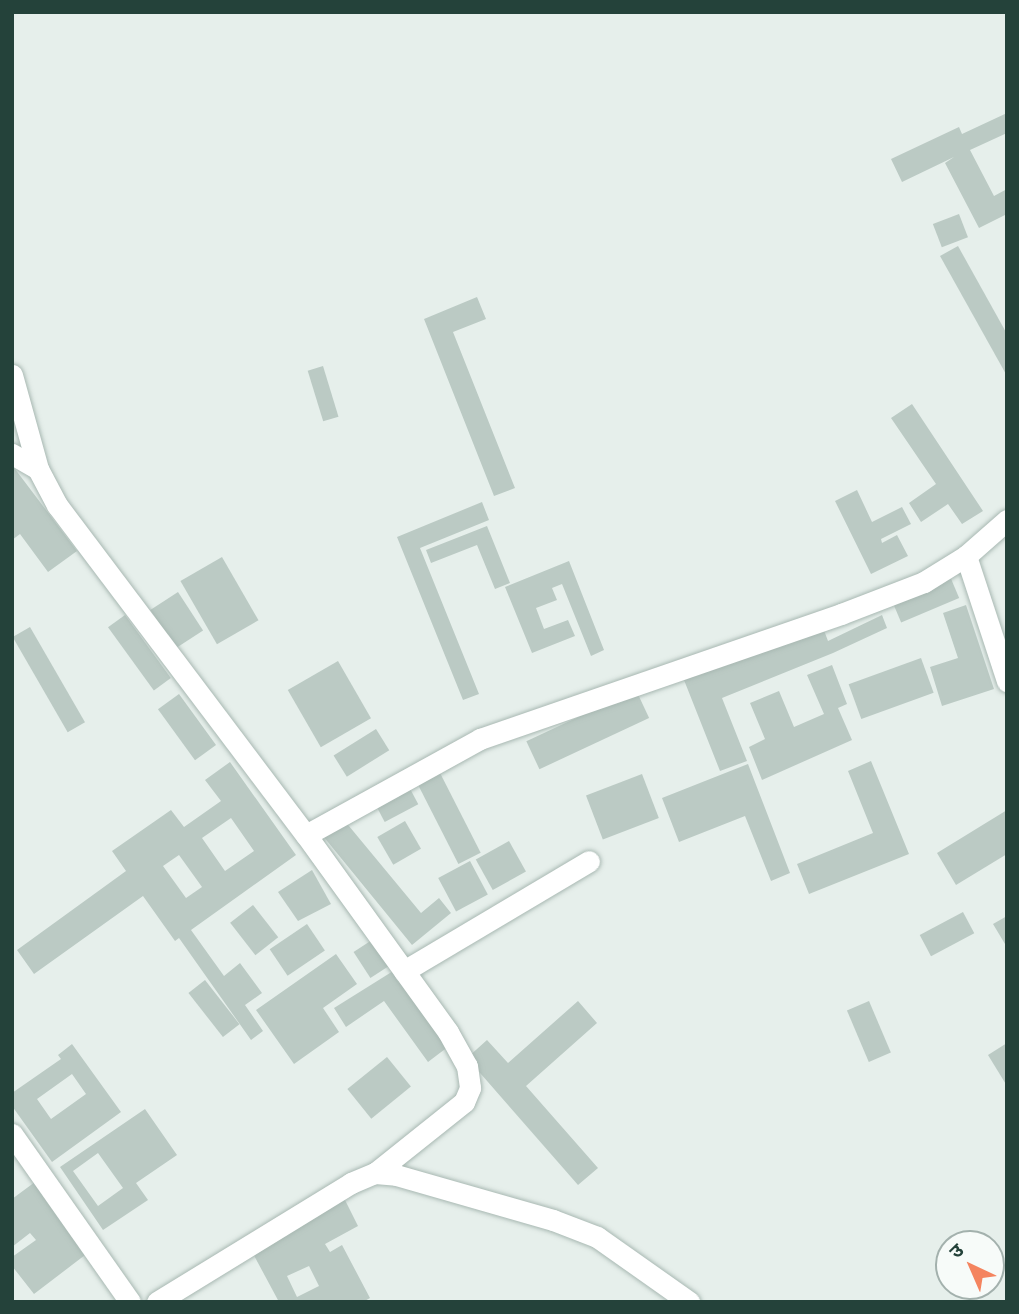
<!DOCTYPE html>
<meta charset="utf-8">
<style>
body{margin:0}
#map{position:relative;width:1019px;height:1314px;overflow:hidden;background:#e6efeb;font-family:"Fira Sans","Noto Sans Devanagari",sans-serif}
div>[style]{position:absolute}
.building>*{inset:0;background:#bbcac4;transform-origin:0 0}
.roads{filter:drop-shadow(0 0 2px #a8b8b2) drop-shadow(0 0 2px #a8b8b2)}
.minor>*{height:21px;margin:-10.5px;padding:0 10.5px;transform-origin:10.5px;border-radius:10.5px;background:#fff}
span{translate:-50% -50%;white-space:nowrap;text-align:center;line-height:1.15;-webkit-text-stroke:5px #f7fbf9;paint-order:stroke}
.frame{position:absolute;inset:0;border:14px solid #24423a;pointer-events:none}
.north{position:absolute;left:935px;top:1230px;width:70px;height:70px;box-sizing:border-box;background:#f7fbf9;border:2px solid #a3b1ad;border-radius:50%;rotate:316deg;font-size:19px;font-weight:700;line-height:28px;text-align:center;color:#24423a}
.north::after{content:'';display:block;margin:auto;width:24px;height:32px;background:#f4845f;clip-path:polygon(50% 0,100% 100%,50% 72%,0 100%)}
</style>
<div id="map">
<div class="building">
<div style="clip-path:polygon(1007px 113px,1007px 133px,970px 150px,994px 196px,1007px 189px,1007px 214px,979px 228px,945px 163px,954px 157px,902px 182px,891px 159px,959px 127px,962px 134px)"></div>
<div style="left:959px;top:214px;width:25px;height:28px;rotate:69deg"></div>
<div style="clip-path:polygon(958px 246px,1007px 334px,1007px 376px,940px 256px)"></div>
<div style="clip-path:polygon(477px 297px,486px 319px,453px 332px,515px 488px,494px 496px,424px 319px)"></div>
<div style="left:323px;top:366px;width:53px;height:16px;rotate:73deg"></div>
<div style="clip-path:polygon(912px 404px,983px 511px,962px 524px,948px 504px,921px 522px,909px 503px,936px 484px,891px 418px)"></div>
<div style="clip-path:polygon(12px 465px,77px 551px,48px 572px,20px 534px,12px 540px)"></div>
<div style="clip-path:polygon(857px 490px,872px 522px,902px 507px,911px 524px,881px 539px,882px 543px,897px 535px,908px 556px,871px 574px,835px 501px)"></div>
<div style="clip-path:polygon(482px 502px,489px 520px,420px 548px,479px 694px,463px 700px,397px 537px)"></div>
<div style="clip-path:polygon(487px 526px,510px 583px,495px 589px,477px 545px,431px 563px,426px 550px)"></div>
<div style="left:222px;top:557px;width:73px;height:48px;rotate:60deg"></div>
<div style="clip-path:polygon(569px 561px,604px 650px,591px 656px,562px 584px,552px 588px,557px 600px,536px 608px,544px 629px,568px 620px,575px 636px,532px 653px,505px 587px)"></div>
<div style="left:949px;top:574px;width:26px;height:63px;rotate:67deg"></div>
<div style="left:178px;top:592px;width:46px;height:33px;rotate:57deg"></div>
<div style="clip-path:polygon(966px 605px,994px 689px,942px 706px,930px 667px,958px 658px,943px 613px)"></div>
<div style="left:125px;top:615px;width:78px;height:21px;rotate:54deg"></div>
<div style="clip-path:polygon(882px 615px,887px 628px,833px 653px,722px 698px,747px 761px,720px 771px,684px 680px,822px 625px,828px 641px)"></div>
<div style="left:30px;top:627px;width:110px;height:20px;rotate:60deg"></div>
<div style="left:921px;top:658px;width:37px;height:77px;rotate:70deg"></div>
<div style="left:338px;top:661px;width:66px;height:58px;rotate:60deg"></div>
<div style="clip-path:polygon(832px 665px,847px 704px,838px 708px,852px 740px,762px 780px,749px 747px,765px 739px,750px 703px,779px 691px,794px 727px,824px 714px,807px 675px)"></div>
<div style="left:636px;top:690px;width:31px;height:121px;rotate:65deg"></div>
<div style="left:179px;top:694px;width:63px;height:26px;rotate:54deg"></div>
<div style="left:376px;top:729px;width:25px;height:50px;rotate:58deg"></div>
<div style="clip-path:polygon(871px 761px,909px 854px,809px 894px,797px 864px,873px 833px,848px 771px)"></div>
<div style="clip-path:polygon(evenodd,230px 762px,296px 855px,191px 930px,224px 976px,240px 963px,262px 993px,245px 1005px,263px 1031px,251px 1040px,179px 938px,175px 941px,143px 896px,34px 974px,17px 950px,126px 871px,112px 851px,171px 810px,184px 827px,221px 801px,205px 780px,230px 762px,231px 818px,254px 851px,225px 871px,202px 838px,231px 818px,230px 762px,179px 855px,202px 887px,186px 898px,163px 866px,179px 855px)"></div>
<div style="clip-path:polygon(748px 764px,790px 873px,771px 881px,745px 816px,679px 842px,662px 798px)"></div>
<div style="left:438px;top:769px;width:94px;height:25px;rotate:63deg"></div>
<div style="left:642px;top:774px;width:47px;height:60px;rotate:69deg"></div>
<div style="left:407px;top:783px;width:24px;height:38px;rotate:62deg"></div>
<div style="clip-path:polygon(1007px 810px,1007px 854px,956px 885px,937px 853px)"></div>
<div style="clip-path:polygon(344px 820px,421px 913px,439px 898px,451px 913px,412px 945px,323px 836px)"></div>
<div style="left:405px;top:821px;width:32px;height:32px;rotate:60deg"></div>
<div style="left:509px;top:841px;width:35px;height:38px;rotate:61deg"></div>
<div style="left:470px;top:861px;width:38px;height:36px;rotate:62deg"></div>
<div style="clip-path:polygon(312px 870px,331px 904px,298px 921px,278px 892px)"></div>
<div style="left:253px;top:905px;width:41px;height:29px;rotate:52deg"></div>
<div style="left:963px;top:912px;width:24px;height:49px;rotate:62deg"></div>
<div style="clip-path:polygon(1007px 916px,1007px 943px,1005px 944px,993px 924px)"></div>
<div style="left:307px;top:924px;width:32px;height:45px;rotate:56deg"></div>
<div style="left:372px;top:940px;width:31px;height:22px;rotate:57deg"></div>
<div style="clip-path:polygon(336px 954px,357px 984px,323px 1008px,339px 1032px,294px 1064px,256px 1010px)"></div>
<div style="clip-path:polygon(398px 968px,453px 1043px,428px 1062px,384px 1001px,346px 1027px,334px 1008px)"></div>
<div style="left:205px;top:980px;width:56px;height:21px;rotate:52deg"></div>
<div style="clip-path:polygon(578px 1001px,597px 1023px,526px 1086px,598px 1168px,578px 1185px,467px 1058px,487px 1040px,508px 1063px)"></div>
<div style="left:869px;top:1001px;width:56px;height:24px;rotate:67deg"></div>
<div style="clip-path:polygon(1007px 1043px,1007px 1086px,988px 1055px)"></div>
<div style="clip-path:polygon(evenodd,72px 1044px,121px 1112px,52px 1162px,12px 1106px,12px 1093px,61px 1059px,58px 1055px,72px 1044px,72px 1074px,86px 1094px,51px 1119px,37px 1099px,72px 1074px)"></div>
<div style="left:387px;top:1057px;width:38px;height:51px;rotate:51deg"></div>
<div style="clip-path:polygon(evenodd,145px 1109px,177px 1155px,136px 1183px,148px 1200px,103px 1230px,60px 1167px,145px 1109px,98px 1153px,123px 1188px,98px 1206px,73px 1171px,98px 1153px)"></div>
<div style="clip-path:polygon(35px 1182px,89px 1252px,34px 1294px,12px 1266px,12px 1257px,36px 1240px,30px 1233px,12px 1247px,12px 1199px)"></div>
<div style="clip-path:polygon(evenodd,344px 1198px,358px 1226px,325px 1244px,330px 1252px,342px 1245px,370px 1298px,363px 1302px,279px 1302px,250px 1248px,344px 1198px,309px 1266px,319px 1286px,297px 1297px,287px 1276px,309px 1266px)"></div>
</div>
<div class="roads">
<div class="minor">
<div style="left:12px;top:375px;width:98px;rotate:74.5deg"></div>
<div style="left:38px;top:469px;width:41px;rotate:62.2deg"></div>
<div style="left:57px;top:505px;width:413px;rotate:53deg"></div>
<div style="left:306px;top:835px;width:243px;rotate:54.2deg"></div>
<div style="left:448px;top:1032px;width:39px;rotate:61deg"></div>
<div style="left:467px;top:1066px;width:22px;rotate:82deg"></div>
<div style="left:470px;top:1088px;width:15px;rotate:113deg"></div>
<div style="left:464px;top:1102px;width:114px;rotate:141.4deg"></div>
<div style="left:12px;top:454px;width:30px;rotate:30deg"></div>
<div style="left:966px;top:556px;width:132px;rotate:71.8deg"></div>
<div style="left:306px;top:835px;width:199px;rotate:-28.9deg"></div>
<div style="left:480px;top:739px;width:382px;rotate:-19.1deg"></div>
<div style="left:841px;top:614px;width:89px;rotate:-21.1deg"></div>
<div style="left:924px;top:582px;width:49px;rotate:-31.8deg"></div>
<div style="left:966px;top:556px;width:55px;rotate:-41.3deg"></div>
<div style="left:404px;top:971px;width:215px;rotate:-30.7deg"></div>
<div style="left:12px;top:1134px;width:205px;rotate:54.9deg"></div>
<div style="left:157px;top:1302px;width:228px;rotate:-31.5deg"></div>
<div style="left:351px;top:1183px;width:26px;rotate:-23deg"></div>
<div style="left:375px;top:1173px;width:21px;rotate:5deg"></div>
<div style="left:396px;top:1175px;width:163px;rotate:16deg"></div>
<div style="left:553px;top:1220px;width:47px;rotate:21.1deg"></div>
<div style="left:597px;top:1237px;width:113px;rotate:35.2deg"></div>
</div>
</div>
<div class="frame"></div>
<div class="north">उ</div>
</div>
